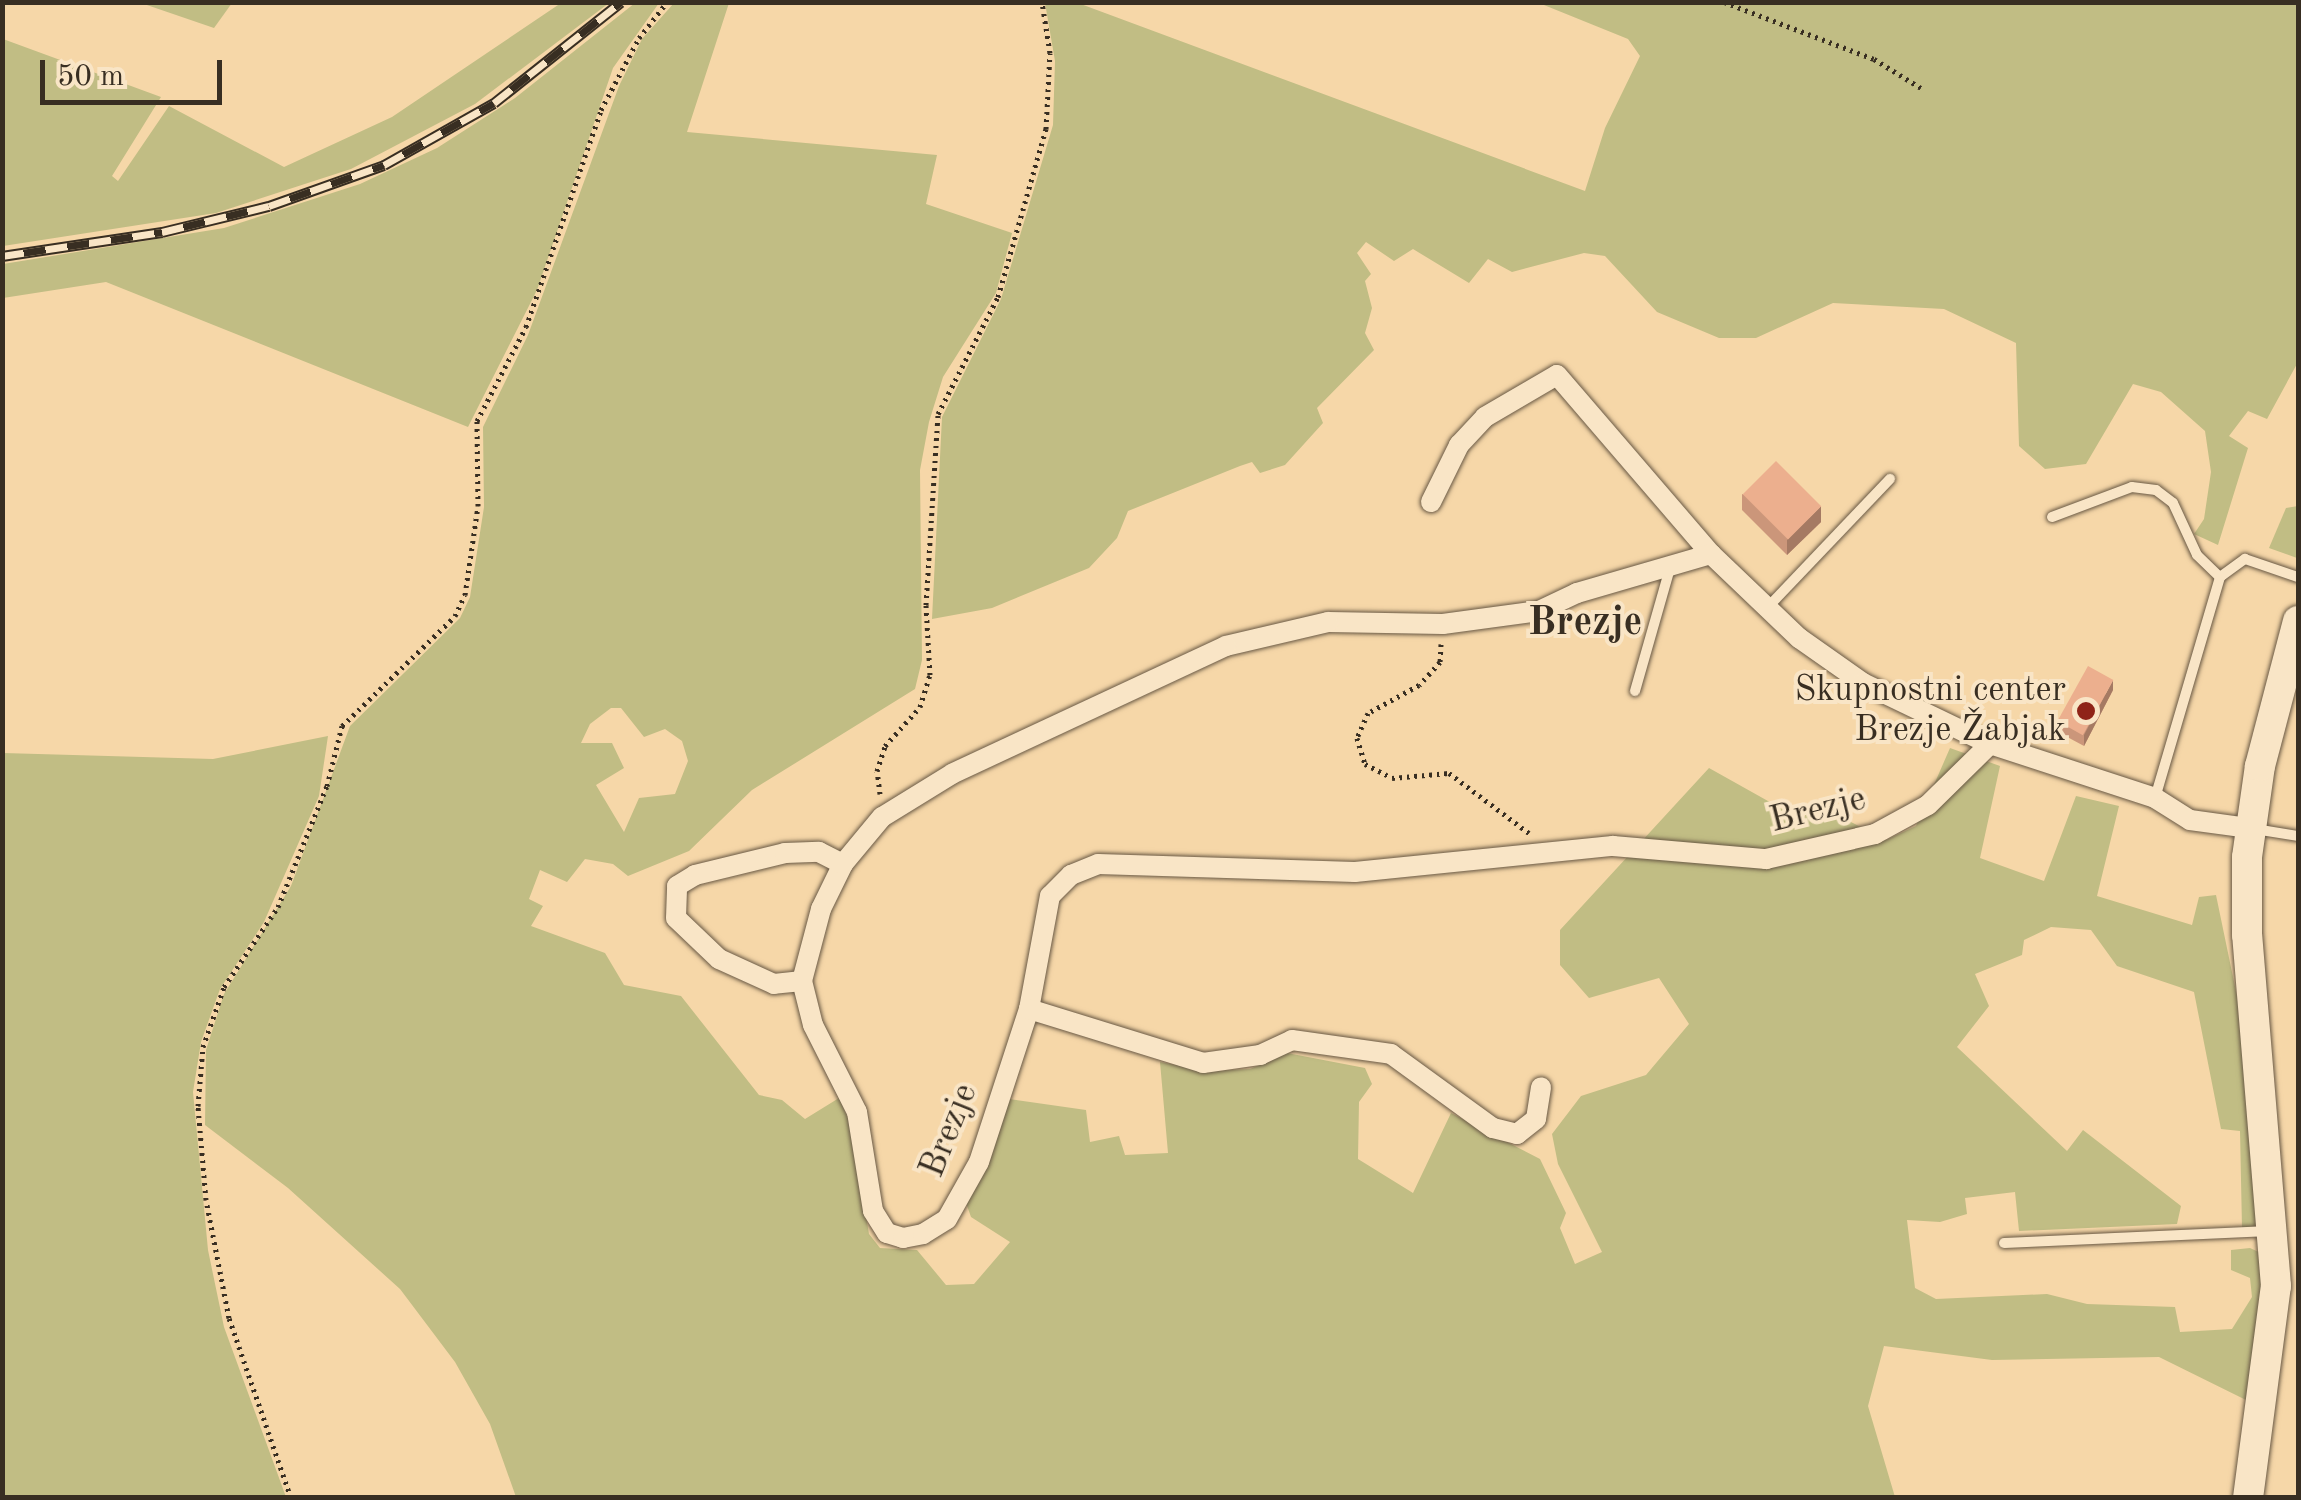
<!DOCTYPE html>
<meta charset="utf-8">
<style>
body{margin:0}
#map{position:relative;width:2301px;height:1500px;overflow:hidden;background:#f6d7a8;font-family:"Old Standard TT",serif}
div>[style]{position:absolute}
.green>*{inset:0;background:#c1bd84}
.path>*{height:5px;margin-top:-2.5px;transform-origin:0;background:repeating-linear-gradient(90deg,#382e22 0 2.5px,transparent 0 7.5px)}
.roads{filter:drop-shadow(0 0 2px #685844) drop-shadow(0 0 2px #685844)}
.lane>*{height:10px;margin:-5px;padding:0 5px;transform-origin:5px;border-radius:5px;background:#f9e5c6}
.street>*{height:20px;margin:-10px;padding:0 10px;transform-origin:10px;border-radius:10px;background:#f9e5c6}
.secondary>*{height:30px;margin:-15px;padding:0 15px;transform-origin:15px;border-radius:15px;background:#f9e5c6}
.rail>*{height:11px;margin-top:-5.5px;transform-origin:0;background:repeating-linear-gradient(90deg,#f9e5c6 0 22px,#382e22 0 44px);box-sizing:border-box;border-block:2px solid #382e22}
.wall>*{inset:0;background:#cb967a}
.shaded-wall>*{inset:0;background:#a57a63}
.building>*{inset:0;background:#ecaf8e;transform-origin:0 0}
.dots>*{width:28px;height:28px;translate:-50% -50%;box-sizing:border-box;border:5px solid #f9e5c6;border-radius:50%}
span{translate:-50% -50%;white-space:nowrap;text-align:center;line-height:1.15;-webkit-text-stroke:8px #f9e5c6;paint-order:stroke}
.poi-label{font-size:35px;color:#382e22}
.right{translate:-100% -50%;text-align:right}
.street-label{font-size:35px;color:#382e22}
.quarter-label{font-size:40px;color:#382e22;font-weight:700}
.frame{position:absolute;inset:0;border:5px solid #382e22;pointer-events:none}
.scale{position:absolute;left:40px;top:60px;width:182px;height:45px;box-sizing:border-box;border:5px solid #382e22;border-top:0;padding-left:12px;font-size:30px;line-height:35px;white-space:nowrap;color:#382e22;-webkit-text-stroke:8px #f9e5c6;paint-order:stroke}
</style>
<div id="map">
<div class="green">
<div style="clip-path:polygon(141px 3px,232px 3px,214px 28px)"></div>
<div style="clip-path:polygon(561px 3px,609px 3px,475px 104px,351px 169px,216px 213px,3px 246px,3px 39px,161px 97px,112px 176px,118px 181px,169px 106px,284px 167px,392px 117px)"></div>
<div style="clip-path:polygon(635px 3px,659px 3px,613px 68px,537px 290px,468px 427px,106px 282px,3px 298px,3px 264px,224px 228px,360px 184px,437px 148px,515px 98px)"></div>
<div style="clip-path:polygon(evenodd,674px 3px,729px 3px,687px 132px,937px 155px,926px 204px,1012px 233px,996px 293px,943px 377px,929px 422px,920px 470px,922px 660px,915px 689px,752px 790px,689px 851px,628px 876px,613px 864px,585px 859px,567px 882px,540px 870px,529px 899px,543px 906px,531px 926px,605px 953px,624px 985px,681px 996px,759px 1095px,782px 1100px,805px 1119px,839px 1098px,850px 1123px,869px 1234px,880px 1248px,917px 1250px,946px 1285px,974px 1284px,1010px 1242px,971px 1217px,965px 1200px,1009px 1099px,1086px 1110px,1090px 1142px,1119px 1136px,1125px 1155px,1168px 1153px,1160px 1062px,1208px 1071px,1250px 1069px,1287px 1053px,1365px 1068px,1372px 1084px,1359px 1102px,1358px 1159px,1413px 1193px,1451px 1113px,1540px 1159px,1566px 1213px,1560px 1228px,1575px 1264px,1602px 1252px,1558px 1164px,1552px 1134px,1581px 1096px,1646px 1075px,1689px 1024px,1659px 978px,1589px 998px,1560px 965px,1560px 930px,1709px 768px,1802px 820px,1814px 803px,1886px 840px,1916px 826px,1950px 748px,2000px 766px,1980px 858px,2044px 881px,2076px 796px,2119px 806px,2097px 896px,2192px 925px,2199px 897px,2216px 895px,2250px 1059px,2262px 1209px,2254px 1228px,2242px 1228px,2240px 1131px,2221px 1129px,2194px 992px,2117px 966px,2091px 930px,2051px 927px,2024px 940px,2022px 955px,1975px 974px,1989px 1006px,1957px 1047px,2067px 1151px,2083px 1130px,2181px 1206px,2177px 1224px,2019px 1231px,2015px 1192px,1965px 1198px,1967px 1214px,1940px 1222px,1907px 1220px,1915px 1288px,1936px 1299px,2047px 1294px,2087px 1304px,2175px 1307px,2180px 1332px,2232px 1329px,2252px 1297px,2250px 1278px,2231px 1270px,2231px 1250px,2250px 1248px,2265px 1255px,2248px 1401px,2159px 1357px,1992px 1360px,1884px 1346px,1868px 1406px,1895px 1497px,516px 1497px,490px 1424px,455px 1362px,400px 1289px,288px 1188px,205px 1125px,206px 1050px,224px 994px,291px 886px,350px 726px,460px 618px,470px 597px,484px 507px,483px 427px,528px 335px,619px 86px,642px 39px,674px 3px,611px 708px,621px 708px,644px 737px,665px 729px,682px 741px,688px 761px,675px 794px,639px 798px,624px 832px,596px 785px,624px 768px,612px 743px,581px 743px,590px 724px,611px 708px)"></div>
<div style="clip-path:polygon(1045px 3px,1078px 3px,1585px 191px,1605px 128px,1640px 56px,1628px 39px,1539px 3px,2298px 3px,2298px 362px,2267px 419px,2248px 411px,2229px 436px,2248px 448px,2218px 545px,2194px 534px,2204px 519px,2211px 472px,2205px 431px,2161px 392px,2133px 384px,2086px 464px,2045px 469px,2019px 446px,2016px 343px,1944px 309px,1833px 303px,1756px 338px,1719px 338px,1657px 312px,1605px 256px,1584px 253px,1512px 272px,1488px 259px,1469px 283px,1413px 249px,1394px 261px,1366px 242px,1357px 253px,1371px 274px,1365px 281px,1372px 308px,1365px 333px,1374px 350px,1317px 408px,1323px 423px,1285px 465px,1260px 473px,1252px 462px,1240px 466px,1128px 511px,1117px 538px,1089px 568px,992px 608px,932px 619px,942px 417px,1001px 299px,1053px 125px,1055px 61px)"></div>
<div style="clip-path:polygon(2298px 506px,2298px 556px,2297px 558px,2269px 548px,2286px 508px)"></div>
<div style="clip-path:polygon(328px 736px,319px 796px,264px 922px,220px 989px,201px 1042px,193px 1092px,208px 1250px,224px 1327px,286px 1497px,3px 1497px,3px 753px,213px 759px)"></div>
</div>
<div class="path">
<div style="left:1724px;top:2px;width:160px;rotate:20.8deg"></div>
<div style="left:1874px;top:59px;width:55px;rotate:31.7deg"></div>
<div style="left:1441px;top:644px;width:18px;rotate:93deg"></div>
<div style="left:1440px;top:662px;width:31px;rotate:132deg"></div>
<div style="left:1419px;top:685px;width:58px;rotate:151.2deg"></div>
<div style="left:1368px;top:713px;width:27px;rotate:114deg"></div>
<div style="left:1357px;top:738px;width:27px;rotate:73deg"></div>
<div style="left:1365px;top:764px;width:30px;rotate:27deg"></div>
<div style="left:1392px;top:778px;width:57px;rotate:-5deg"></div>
<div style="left:1449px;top:773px;width:100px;rotate:36.9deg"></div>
<div style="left:880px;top:794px;width:23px;rotate:-97deg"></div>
<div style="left:877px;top:771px;width:26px;rotate:-72deg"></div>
<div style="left:885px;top:746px;width:52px;rotate:-48.1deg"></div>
<div style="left:920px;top:707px;width:34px;rotate:-73deg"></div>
<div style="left:930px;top:675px;width:70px;rotate:-93.3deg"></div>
<div style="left:926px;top:605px;width:191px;rotate:-86.4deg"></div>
<div style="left:938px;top:414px;width:131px;rotate:-62.9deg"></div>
<div style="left:998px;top:297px;width:175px;rotate:-74.1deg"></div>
<div style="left:1046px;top:129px;width:76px;rotate:-87deg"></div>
<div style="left:1050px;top:53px;width:52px;rotate:-98.9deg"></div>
<div style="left:291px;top:1498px;width:190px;rotate:-109deg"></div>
<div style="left:229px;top:1318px;width:120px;rotate:-101deg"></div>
<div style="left:206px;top:1200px;width:94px;rotate:-94.9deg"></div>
<div style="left:198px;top:1106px;width:59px;rotate:-85.2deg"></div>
<div style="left:203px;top:1047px;width:64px;rotate:-70.7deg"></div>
<div style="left:224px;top:987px;width:97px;rotate:-56deg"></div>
<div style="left:278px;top:907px;width:131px;rotate:-68deg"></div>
<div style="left:327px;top:786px;width:62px;rotate:-76deg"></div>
<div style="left:342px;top:726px;width:158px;rotate:-44.2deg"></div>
<div style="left:455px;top:616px;width:23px;rotate:-65deg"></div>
<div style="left:465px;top:595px;width:90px;rotate:-81.7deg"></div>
<div style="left:478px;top:506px;width:85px;rotate:-90.7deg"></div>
<div style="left:477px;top:421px;width:106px;rotate:-62.5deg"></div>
<div style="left:526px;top:327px;width:230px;rotate:-70.9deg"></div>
<div style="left:601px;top:110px;width:81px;rotate:-62.2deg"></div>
<div style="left:639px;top:38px;width:46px;rotate:-52.1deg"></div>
</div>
<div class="roads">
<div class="lane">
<div style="left:2052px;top:517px;width:85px;rotate:-20.6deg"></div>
<div style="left:2132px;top:487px;width:24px;rotate:7deg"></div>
<div style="left:2156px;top:490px;width:21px;rotate:37deg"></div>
<div style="left:2173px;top:503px;width:57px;rotate:65.2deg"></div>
<div style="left:2197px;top:555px;width:32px;rotate:44deg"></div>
<div style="left:1768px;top:607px;width:177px;rotate:-46.4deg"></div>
<div style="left:1635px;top:691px;width:128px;rotate:-74.1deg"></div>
<div style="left:2155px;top:798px;width:230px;rotate:-73.6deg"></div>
<div style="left:2220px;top:577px;width:31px;rotate:-36deg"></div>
<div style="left:2245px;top:559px;width:56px;rotate:18.8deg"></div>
<div style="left:2255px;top:829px;width:44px;rotate:9.2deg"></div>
<div style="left:2004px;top:1243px;width:266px;rotate:-2.6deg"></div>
</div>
<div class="street">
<div style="left:1431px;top:502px;width:64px;rotate:-63.8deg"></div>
<div style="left:1459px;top:445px;width:38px;rotate:-47deg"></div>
<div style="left:1485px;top:417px;width:83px;rotate:-30.3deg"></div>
<div style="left:1557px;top:375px;width:236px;rotate:49.3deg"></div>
<div style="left:1711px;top:554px;width:122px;rotate:43.7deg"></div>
<div style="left:1799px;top:638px;width:78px;rotate:35.1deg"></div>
<div style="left:1863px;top:683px;width:141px;rotate:25.7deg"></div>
<div style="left:1990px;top:744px;width:174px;rotate:18.1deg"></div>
<div style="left:2155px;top:798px;width:41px;rotate:32.2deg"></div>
<div style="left:2190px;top:820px;width:60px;rotate:7.7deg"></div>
<div style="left:1711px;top:554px;width:140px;rotate:163.8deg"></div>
<div style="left:1577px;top:593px;width:42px;rotate:154.7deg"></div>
<div style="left:1539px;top:611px;width:97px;rotate:172.3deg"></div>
<div style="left:1443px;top:624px;width:115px;rotate:-179deg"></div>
<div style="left:1328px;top:622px;width:105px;rotate:166.8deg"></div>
<div style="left:1226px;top:646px;width:302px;rotate:155deg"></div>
<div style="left:952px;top:774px;width:82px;rotate:148.4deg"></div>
<div style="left:882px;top:817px;width:61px;rotate:129.7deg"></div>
<div style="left:843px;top:864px;width:50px;rotate:116.1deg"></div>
<div style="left:821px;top:909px;width:74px;rotate:104.8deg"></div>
<div style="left:802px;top:981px;width:45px;rotate:76deg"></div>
<div style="left:813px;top:1025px;width:97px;rotate:63.2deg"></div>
<div style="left:857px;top:1112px;width:100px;rotate:80.8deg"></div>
<div style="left:873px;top:1211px;width:26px;rotate:58deg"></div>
<div style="left:887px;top:1233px;width:17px;rotate:17deg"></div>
<div style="left:903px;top:1238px;width:20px;rotate:-11deg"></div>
<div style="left:923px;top:1234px;width:28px;rotate:-32deg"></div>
<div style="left:947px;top:1219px;width:65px;rotate:-60.7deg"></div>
<div style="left:979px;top:1162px;width:161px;rotate:-71.9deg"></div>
<div style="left:1029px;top:1009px;width:115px;rotate:-79.5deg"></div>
<div style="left:1050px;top:896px;width:30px;rotate:-45deg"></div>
<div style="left:1071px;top:875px;width:29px;rotate:-22deg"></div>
<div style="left:1098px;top:864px;width:257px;rotate:1.8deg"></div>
<div style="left:1355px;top:872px;width:259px;rotate:-5.8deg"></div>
<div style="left:1613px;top:846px;width:154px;rotate:4.9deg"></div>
<div style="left:1766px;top:859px;width:112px;rotate:-12.9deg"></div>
<div style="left:1875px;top:834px;width:60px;rotate:-28.7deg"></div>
<div style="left:1928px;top:805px;width:87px;rotate:-44.5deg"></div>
<div style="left:802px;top:981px;width:28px;rotate:174deg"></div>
<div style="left:774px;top:984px;width:60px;rotate:-155.6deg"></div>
<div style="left:719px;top:959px;width:59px;rotate:-136.4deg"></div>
<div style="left:676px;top:918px;width:32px;rotate:-88deg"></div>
<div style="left:677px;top:886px;width:21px;rotate:-31deg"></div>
<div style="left:695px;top:875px;width:93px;rotate:-13.7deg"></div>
<div style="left:785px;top:853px;width:34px;rotate:-2deg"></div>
<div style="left:819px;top:852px;width:27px;rotate:27deg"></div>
<div style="left:1029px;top:1009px;width:182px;rotate:17.2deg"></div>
<div style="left:1203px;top:1063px;width:58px;rotate:-8deg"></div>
<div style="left:1260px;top:1055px;width:35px;rotate:-25deg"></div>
<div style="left:1292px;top:1040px;width:100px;rotate:8deg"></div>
<div style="left:1391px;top:1054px;width:126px;rotate:36deg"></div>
<div style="left:1493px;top:1128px;width:25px;rotate:14deg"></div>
<div style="left:1517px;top:1134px;width:24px;rotate:-38deg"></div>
<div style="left:1536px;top:1119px;width:32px;rotate:-81deg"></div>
</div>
<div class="secondary">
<div style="left:2248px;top:1498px;width:214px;rotate:-82.5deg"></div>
<div style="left:2276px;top:1286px;width:352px;rotate:-94.7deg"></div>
<div style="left:2247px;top:935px;width:78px;rotate:-90deg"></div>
<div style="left:2247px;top:857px;width:92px;rotate:-81.9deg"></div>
<div style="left:2260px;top:766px;width:150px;rotate:-75.3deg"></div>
</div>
</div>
<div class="rail">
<div style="left:2px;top:256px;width:162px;rotate:-8.5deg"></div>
<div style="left:162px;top:232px;width:110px;rotate:-13.7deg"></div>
<div style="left:269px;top:206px;width:122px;rotate:-19.6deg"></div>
<div style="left:384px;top:165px;width:126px;rotate:-29.4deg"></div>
<div style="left:494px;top:103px;width:162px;rotate:-38.5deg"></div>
</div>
<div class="wall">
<div style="clip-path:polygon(1742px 494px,1821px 522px,1787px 555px,1742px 510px)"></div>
<div style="clip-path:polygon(2113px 690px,2084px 746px,2058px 732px,2058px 721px)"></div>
</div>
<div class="shaded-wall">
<div style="clip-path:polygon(1821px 506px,1821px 522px,1787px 555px,1787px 540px)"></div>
<div style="clip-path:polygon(2113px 680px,2113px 690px,2084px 746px,2084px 735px)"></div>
</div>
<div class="building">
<div style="left:1776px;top:461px;width:64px;height:47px;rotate:45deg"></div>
<div style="left:2088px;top:666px;width:29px;height:63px;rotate:29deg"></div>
</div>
<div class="dots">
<div style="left:2086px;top:711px;background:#8f2418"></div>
</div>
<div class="poi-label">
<span class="right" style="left:2066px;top:711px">Skupnostni center<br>Brezje Žabjak</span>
</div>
<div class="street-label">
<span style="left:1818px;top:811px;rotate:-14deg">Brezje</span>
<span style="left:950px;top:1131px;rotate:-68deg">Brezje</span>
</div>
<div class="quarter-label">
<span style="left:1585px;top:624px">Brezje</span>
</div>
<div class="frame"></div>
<div class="scale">50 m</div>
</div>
